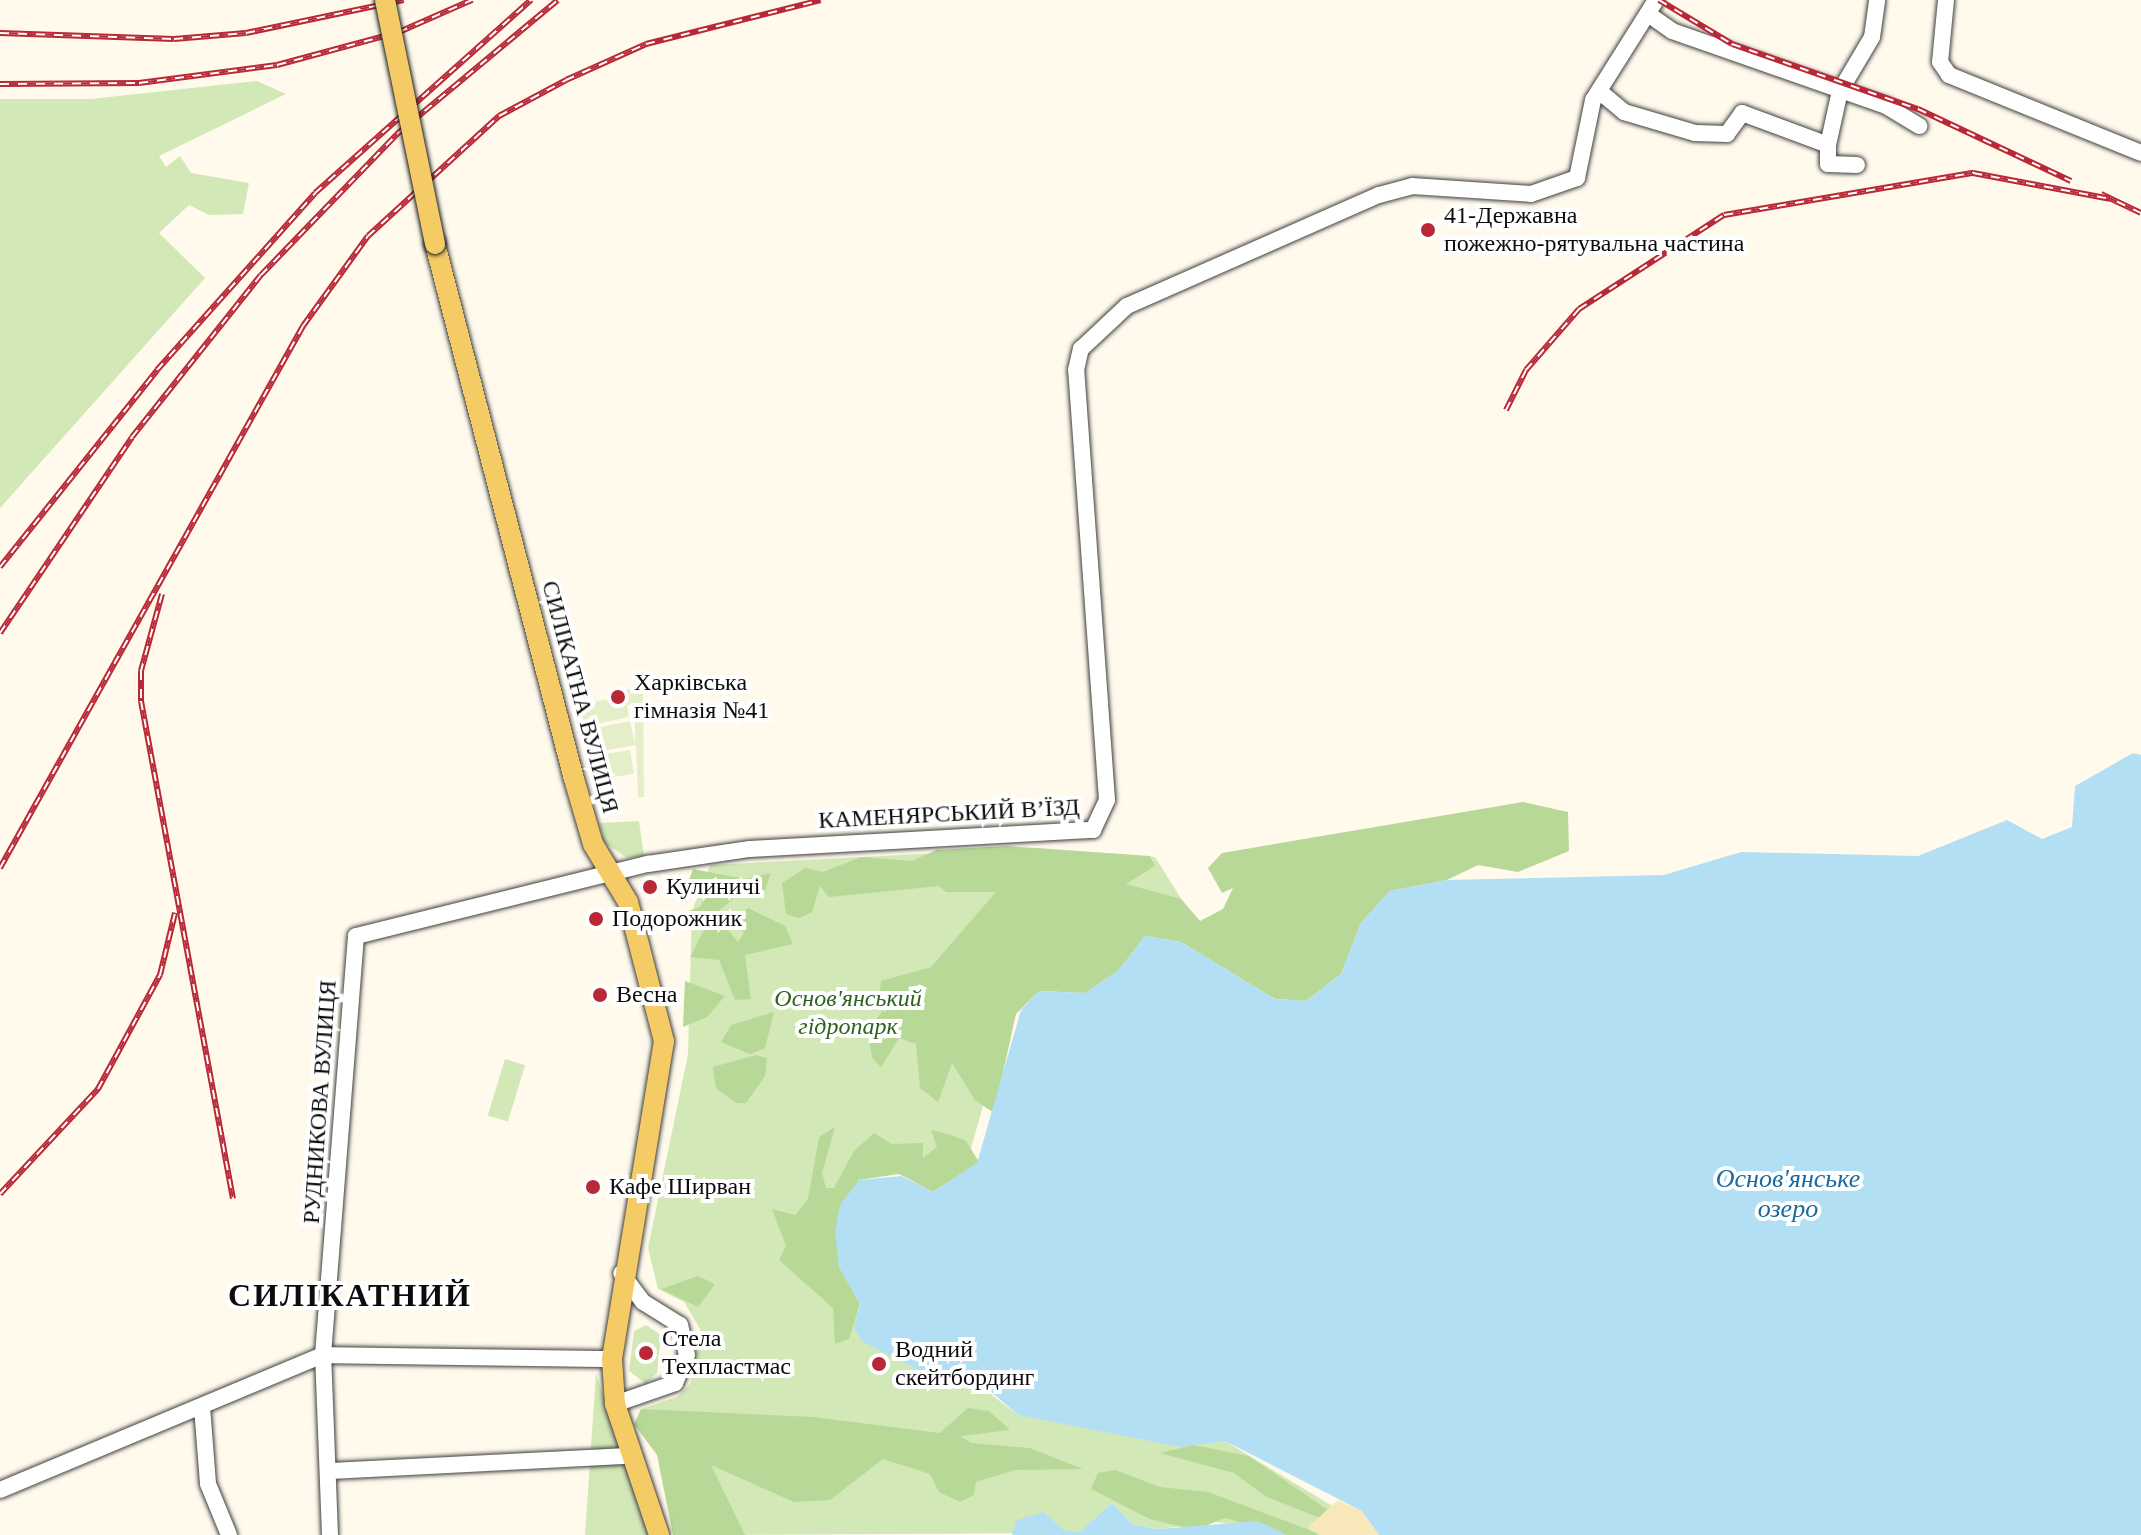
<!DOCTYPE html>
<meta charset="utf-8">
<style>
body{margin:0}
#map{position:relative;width:2141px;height:1535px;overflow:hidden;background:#fffaec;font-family:Georgia,serif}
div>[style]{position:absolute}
.green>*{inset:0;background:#d3e8b7;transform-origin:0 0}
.forest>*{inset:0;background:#b8d897}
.sand>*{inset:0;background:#f9e8ba}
.pitch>*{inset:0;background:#e4efc9;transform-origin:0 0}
.water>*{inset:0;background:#b2dff4}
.roads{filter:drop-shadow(0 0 2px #3f3f3f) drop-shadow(0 0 2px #3f3f3f)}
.minor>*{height:16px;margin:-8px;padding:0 8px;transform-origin:8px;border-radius:8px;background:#fff}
.major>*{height:20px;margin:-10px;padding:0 10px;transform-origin:10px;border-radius:10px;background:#f5cb66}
.rail>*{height:6px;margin-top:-3px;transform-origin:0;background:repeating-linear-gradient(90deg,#fff 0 9px,#b92837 0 18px);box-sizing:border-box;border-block:2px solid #b92837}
.bridges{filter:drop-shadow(0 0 2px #1d1d1d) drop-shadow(0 0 2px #1d1d1d)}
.major-bridge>*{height:20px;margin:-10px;padding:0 10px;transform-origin:10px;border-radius:10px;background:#f5cb66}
.dots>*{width:22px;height:22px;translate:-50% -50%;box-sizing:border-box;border:4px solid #fff;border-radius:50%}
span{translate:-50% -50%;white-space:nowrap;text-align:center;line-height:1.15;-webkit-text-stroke:8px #fff;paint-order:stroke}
.poi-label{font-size:24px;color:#0c0c0c}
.left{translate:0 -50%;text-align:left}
.street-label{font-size:24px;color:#0c0c0c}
.park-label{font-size:24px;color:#30621f;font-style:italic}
.water-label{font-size:26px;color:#19699b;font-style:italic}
.district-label{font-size:32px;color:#0c0c0c;font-weight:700;letter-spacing:2px}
</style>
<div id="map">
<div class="green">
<div style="clip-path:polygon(257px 81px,286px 94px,159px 156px,166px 167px,180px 156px,191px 173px,249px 183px,243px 214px,209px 215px,189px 205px,159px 233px,205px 278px,0 508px,0 99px,91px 99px)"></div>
<div style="clip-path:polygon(639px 821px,644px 856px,627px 858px,604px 842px,599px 823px)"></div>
<div style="clip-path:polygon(1039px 848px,1155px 857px,1192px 916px,1011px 1007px,968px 1159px,866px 1169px,839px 1205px,863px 1342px,984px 1389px,1018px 1415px,1225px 1441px,1339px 1510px,1304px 1535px,1215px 1522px,1159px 1529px,1132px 1524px,1112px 1503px,1078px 1533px,731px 1535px,684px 1413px,641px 1409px,677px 1397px,690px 1384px,700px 1329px,684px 1302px,658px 1289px,648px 1248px,688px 1054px,692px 911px,710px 865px)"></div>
<div style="left:505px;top:1059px;width:21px;height:59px;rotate:17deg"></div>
<div style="clip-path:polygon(646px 1325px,661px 1335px,657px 1373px,646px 1384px,629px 1371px,634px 1331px)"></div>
<div style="clip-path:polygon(596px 1373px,620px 1448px,651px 1535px,585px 1535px)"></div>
</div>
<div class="forest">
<div style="clip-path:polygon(1523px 802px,1568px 812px,1569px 851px,1518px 872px,1478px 865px,1447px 880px,1390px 891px,1361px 923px,1341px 974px,1306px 1001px,1275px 999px,1181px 942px,1145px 936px,1119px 970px,1085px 993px,1039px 991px,1016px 1014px,994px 1113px,975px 1100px,952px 1063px,938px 1102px,920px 1088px,916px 1044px,899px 1038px,881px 1067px,872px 1058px,868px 1030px,887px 1005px,879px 998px,881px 981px,931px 967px,996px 892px,946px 892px,939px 886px,829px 897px,820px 886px,812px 912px,799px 918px,786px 914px,782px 883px,805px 868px,823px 872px,861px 857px,912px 861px,936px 850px,1006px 846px,1150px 856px,1155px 866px,1126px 884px,1181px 899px,1200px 921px,1223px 909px,1233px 888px,1222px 893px,1208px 868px,1222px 853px)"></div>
<div style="clip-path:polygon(693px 869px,745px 879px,771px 873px,762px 898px,738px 895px,715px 914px,738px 942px,744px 933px,737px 919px,748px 908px,785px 926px,793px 944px,745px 955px,751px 999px,735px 1000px,719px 960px,690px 957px,706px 926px,688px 923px,682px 913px,700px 907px,707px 895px,722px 897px,739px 886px,686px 889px)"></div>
<div style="clip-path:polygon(685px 981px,725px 996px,707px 1017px,683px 1027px)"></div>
<div style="clip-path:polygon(774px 1012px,765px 1048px,750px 1054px,721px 1042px,731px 1025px)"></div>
<div style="clip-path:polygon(756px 1055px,767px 1058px,765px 1076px,746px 1103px,736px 1103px,716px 1088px,713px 1067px)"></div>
<div style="clip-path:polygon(835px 1127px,822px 1173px,826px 1188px,834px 1188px,854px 1151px,874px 1133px,892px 1144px,923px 1143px,923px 1158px,937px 1147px,931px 1130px,951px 1135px,966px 1141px,979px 1162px,933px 1192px,899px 1174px,858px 1180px,839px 1267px,860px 1304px,849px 1339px,835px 1344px,833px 1308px,779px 1260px,786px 1246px,772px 1209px,795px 1215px,808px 1199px,819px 1137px)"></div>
<div style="clip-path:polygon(698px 1276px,715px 1284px,698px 1307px,661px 1289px)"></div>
<div style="clip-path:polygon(968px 1408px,989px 1411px,1010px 1430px,961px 1436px,971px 1443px,1030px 1448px,1083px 1469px,1015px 1470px,976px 1482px,974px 1495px,960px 1502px,939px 1492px,930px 1474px,883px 1459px,830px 1500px,794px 1502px,711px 1465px,745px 1535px,673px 1535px,657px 1455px,634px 1424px,641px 1409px,813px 1417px,940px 1433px)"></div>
<div style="clip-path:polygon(1193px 1445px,1249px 1456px,1344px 1521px,1334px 1524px,1265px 1496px,1234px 1473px,1160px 1453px)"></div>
<div style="clip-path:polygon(1115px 1470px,1160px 1487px,1208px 1492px,1323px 1535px,1285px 1535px,1225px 1518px,1195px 1530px,1150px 1519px,1091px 1489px,1098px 1473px)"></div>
</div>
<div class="sand">
<div style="clip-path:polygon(1338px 1500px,1362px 1511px,1379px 1535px,1319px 1535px,1308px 1527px)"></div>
</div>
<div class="pitch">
<div style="clip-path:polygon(626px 689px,643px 689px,644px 797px,638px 797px,636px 745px,587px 754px,582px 731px,630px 721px,635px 744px,635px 705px,627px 705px,629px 717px,581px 727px,576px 703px,626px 698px)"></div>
<div style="left:630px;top:750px;width:24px;height:40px;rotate:81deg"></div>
</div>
<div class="water">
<div style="clip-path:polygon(2133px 753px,2141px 755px,2141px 1535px,1379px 1535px,1362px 1511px,1225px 1441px,1181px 1447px,1018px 1415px,989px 1390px,923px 1372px,863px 1342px,854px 1328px,860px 1304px,839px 1267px,835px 1232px,840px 1205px,859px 1180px,901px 1176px,933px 1192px,977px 1163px,1021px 1010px,1039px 991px,1085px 993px,1119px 970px,1145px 936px,1181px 942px,1275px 999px,1306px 1001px,1341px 974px,1361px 923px,1390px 891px,1447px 880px,1664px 875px,1741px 852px,1918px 856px,2007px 820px,2042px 839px,2072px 827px,2075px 786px)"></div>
<div style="clip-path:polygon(1112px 1503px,1132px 1524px,1158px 1529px,1258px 1521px,1287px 1535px,1012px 1535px,1017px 1520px,1044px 1512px,1063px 1530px,1078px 1533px)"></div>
</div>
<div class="roads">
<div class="minor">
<div style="left:1946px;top:0;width:62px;rotate:95.5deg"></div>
<div style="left:1940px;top:62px;width:16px;rotate:55deg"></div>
<div style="left:1949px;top:75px;width:207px;rotate:22.1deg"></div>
<div style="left:1648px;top:14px;width:29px;rotate:35deg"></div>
<div style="left:1672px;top:31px;width:227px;rotate:19.3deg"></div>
<div style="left:1886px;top:106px;width:39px;rotate:31deg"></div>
<div style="left:1599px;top:91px;width:33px;rotate:40deg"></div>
<div style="left:1624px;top:112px;width:74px;rotate:16.5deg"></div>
<div style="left:1695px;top:133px;width:32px;rotate:2deg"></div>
<div style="left:1727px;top:134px;width:26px;rotate:-54deg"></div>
<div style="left:1742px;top:113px;width:92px;rotate:20.4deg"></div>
<div style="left:1857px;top:165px;width:29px;rotate:-178deg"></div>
<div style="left:1828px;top:164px;width:19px;rotate:-90deg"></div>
<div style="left:1828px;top:145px;width:55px;rotate:-77.5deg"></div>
<div style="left:1840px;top:91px;width:63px;rotate:-59.3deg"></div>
<div style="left:1872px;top:37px;width:37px;rotate:-82deg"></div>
<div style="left:615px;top:1404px;width:64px;rotate:-19.3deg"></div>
<div style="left:675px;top:1383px;width:30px;rotate:-67deg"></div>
<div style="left:687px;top:1355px;width:31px;rotate:-103deg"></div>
<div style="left:680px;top:1325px;width:44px;rotate:-148.1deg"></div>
<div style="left:643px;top:1302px;width:36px;rotate:-127deg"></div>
<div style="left:202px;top:1407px;width:77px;rotate:85.5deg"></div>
<div style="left:208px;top:1484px;width:55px;rotate:67.6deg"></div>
<div style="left:329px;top:1471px;width:301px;rotate:-2.9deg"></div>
<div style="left:0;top:1490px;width:350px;rotate:-22.7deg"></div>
<div style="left:323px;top:1355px;width:289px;rotate:0.8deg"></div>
<div style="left:330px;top:1535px;width:180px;rotate:-92.2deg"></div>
<div style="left:323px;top:1355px;width:420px;rotate:-85.5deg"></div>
<div style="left:356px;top:936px;width:301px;rotate:-13.9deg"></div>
<div style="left:648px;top:864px;width:103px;rotate:-8.4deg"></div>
<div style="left:750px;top:849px;width:344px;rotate:-3.2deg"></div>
<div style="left:1093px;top:830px;width:33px;rotate:-65deg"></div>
<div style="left:1107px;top:800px;width:431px;rotate:-94.1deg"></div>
<div style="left:1076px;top:370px;width:22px;rotate:-77deg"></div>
<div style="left:1081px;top:349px;width:63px;rotate:-43.1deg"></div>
<div style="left:1127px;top:306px;width:275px;rotate:-23.8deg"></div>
<div style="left:1379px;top:195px;width:34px;rotate:-15deg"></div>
<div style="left:1412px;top:186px;width:119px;rotate:3.8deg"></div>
<div style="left:1531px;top:194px;width:49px;rotate:-19.2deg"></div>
<div style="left:1577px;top:178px;width:80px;rotate:-78.4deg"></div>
<div style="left:1593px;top:100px;width:118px;rotate:-57.8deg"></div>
</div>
<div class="major">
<div style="left:435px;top:244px;width:553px;rotate:75.44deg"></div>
<div style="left:574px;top:779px;width:68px;rotate:73.7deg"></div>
<div style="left:593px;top:844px;width:68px;rotate:58.9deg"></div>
<div style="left:628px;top:902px;width:144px;rotate:75.5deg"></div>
<div style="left:664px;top:1041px;width:322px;rotate:99.3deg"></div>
<div style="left:612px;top:1359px;width:45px;rotate:86.2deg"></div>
<div style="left:615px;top:1404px;width:138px;rotate:71.4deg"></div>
</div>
</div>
<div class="rail">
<div style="left:1659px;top:0;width:85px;rotate:31.1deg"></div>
<div style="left:1732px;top:44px;width:197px;rotate:19.3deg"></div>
<div style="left:1918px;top:109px;width:169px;rotate:25.2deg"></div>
<div style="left:0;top:33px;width:174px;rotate:2deg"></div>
<div style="left:174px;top:39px;width:72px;rotate:-4.8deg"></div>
<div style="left:246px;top:33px;width:161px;rotate:-11.8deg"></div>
<div style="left:0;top:84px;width:139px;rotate:-0.4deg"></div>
<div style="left:139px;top:83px;width:139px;rotate:-7.4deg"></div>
<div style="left:277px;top:65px;width:126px;rotate:-15.1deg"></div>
<div style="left:399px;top:32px;width:80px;rotate:-23.7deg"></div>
<div style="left:2101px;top:194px;width:44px;rotate:25.4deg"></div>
<div style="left:1506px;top:410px;width:45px;rotate:-63.4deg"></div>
<div style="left:1526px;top:370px;width:81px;rotate:-49deg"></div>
<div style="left:1579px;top:309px;width:173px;rotate:-33deg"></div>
<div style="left:1724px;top:215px;width:253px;rotate:-9.6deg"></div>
<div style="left:1973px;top:173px;width:139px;rotate:10.7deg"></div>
<div style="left:0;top:567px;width:252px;rotate:-51.4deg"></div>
<div style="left:157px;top:370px;width:237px;rotate:-48.2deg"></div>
<div style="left:315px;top:193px;width:290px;rotate:-41.8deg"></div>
<div style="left:162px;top:594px;width:80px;rotate:105.3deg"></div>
<div style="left:141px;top:671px;width:30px;rotate:90deg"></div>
<div style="left:141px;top:701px;width:506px;rotate:79.53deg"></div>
<div style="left:0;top:633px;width:236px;rotate:-56deg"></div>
<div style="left:132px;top:437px;width:207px;rotate:-51.5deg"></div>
<div style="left:261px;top:275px;width:196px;rotate:-46deg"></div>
<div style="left:397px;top:134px;width:209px;rotate:-39.8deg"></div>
<div style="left:0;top:868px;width:621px;rotate:-60.79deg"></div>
<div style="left:303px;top:326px;width:111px;rotate:-54.2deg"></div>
<div style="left:368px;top:236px;width:178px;rotate:-42.5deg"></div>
<div style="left:499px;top:116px;width:76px;rotate:-28.2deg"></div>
<div style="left:566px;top:80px;width:88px;rotate:-24.2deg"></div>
<div style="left:646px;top:44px;width:180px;rotate:-14.1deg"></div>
<div style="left:0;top:1194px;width:144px;rotate:-47deg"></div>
<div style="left:98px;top:1089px;width:130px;rotate:-61.5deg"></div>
<div style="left:160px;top:975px;width:64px;rotate:-76.4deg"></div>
</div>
<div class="bridges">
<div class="major-bridge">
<div style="left:385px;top:0;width:249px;rotate:78.4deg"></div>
</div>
</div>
<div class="dots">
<div style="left:1428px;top:230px;background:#b92837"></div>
<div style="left:618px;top:697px;background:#b92837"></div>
<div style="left:650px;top:887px;background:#b92837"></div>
<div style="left:596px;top:919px;background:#b92837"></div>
<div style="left:600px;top:995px;background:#b92837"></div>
<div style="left:593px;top:1187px;background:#b92837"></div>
<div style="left:646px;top:1353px;background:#b92837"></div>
<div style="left:879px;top:1364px;background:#b92837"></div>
</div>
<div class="poi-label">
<span class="left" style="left:1444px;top:230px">41-Державна<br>пожежно-рятувальна частина</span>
<span class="left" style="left:634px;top:697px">Харківська<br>гімназія №41</span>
<span class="left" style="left:666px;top:887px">Кулиничі</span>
<span class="left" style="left:612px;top:919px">Подорожник</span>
<span class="left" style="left:616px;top:995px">Весна</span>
<span class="left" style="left:609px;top:1187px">Кафе Ширван</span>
<span class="left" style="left:662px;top:1353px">Стела<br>Техпластмас</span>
<span class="left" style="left:895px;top:1364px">Водний<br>скейтбординг</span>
</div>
<div class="street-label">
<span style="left:580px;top:697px;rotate:75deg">СИЛІКАТНА ВУЛИЦЯ</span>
<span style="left:949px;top:814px;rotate:-3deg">КАМЕНЯРСЬКИЙ В’ЇЗД</span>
<span style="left:320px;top:1102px;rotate:-86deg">РУДНИКОВА ВУЛИЦЯ</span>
</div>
<div class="park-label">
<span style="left:848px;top:1013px">Основ'янський<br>гідропарк</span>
</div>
<div class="water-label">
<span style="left:1788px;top:1194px">Основ'янське<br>озеро</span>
</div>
<div class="district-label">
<span style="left:350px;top:1295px">СИЛІКАТНИЙ</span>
</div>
</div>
